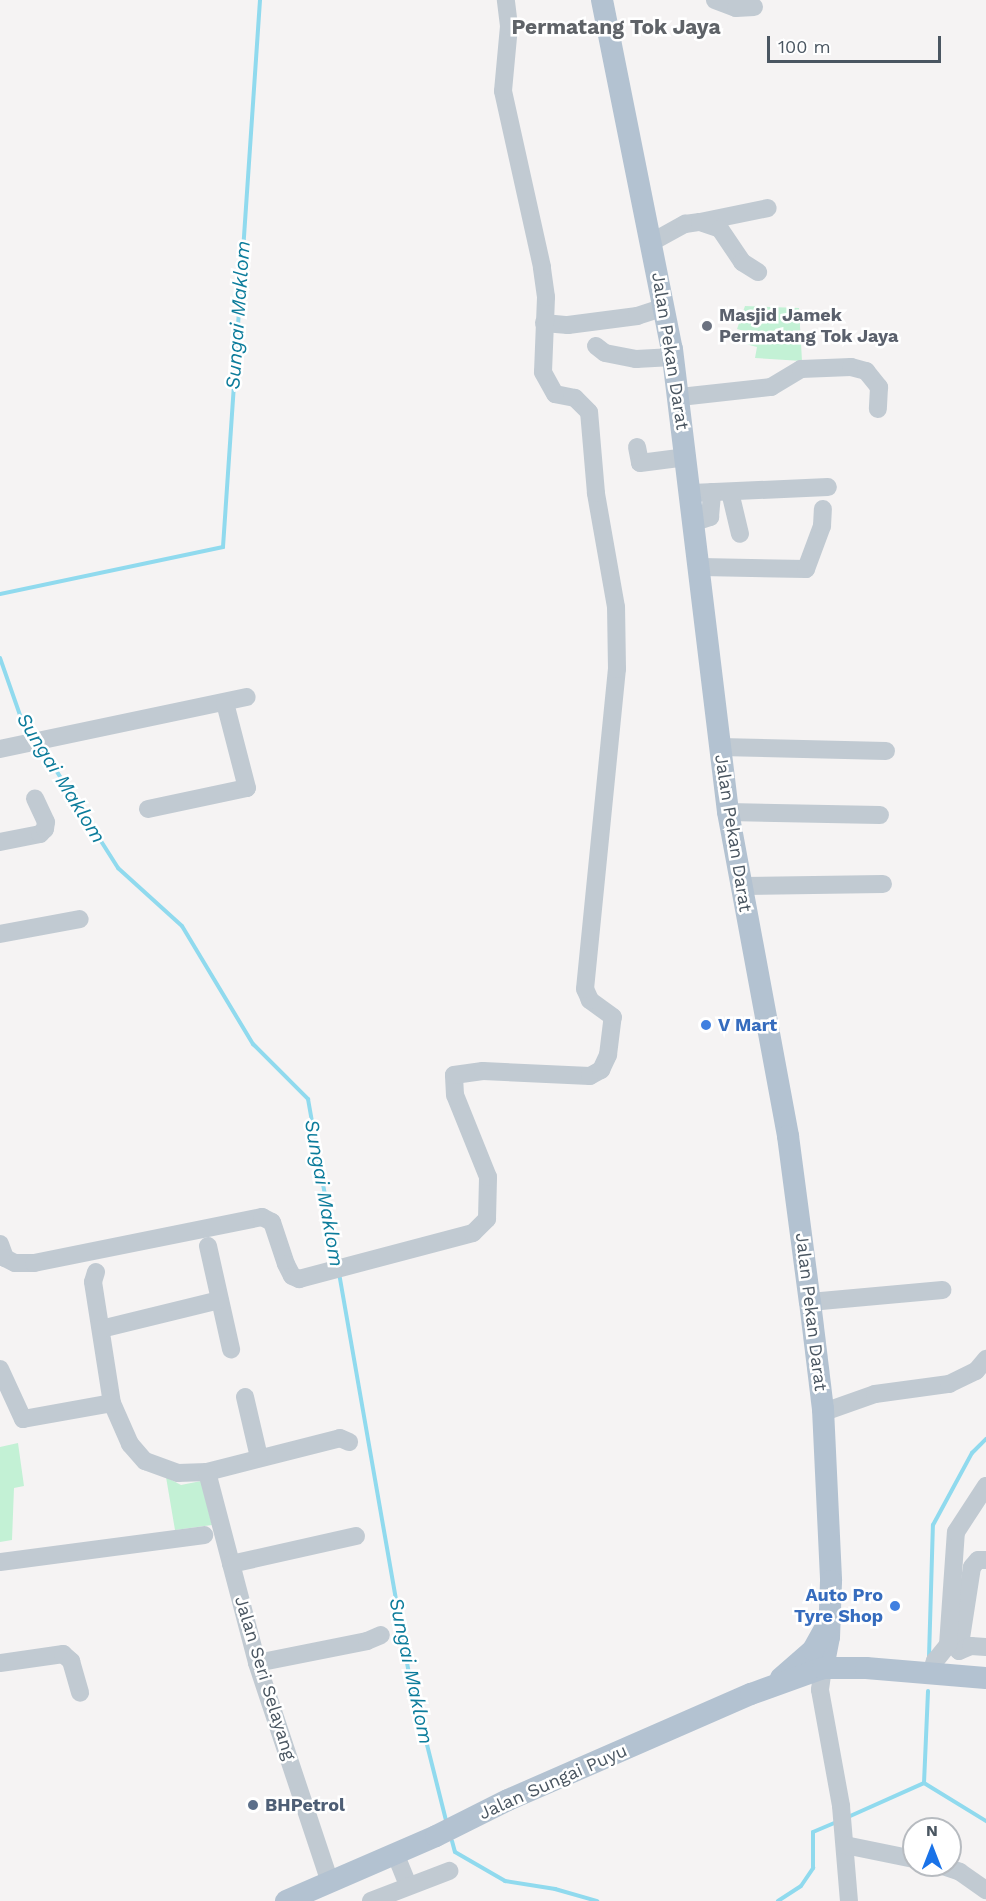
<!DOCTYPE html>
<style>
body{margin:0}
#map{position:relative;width:986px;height:1901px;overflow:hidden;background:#f5f3f3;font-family:"Work Sans",sans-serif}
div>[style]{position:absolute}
.green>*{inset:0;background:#c3f1d5}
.stream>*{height:4px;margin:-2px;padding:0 2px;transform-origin:2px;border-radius:2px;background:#90daee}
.minor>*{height:18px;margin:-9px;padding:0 9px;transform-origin:9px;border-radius:9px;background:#c1cad2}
.major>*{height:22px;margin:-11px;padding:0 11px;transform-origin:11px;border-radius:11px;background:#b3c2d1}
.dots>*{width:16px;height:16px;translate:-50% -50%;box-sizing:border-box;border:3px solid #fff;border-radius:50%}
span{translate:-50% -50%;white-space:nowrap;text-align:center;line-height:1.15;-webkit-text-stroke:5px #fff;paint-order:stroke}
.worship-label{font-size:18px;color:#5b616d;font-weight:700}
.left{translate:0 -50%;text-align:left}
.street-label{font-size:18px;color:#4a5661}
.shop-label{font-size:18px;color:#366cbe;font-weight:700}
.right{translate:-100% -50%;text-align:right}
.service-label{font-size:18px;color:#4e5e75;font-weight:700}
.water-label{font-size:20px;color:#0c7c9b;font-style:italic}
.quarter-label{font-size:21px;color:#5f6368;font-weight:700}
.north{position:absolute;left:902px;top:1817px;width:60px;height:60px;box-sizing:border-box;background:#fff;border:2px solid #b7bbc0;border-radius:50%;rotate:0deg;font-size:16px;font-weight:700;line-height:24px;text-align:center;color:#4a5661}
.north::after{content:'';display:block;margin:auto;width:21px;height:27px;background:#1a73e8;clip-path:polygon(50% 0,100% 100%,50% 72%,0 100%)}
.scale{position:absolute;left:767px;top:36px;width:174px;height:27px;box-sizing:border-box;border:3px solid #4a5661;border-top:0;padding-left:8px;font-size:18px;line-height:21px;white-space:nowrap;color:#4a5661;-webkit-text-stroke:4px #fff;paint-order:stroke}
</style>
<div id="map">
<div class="green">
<div style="clip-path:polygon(745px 306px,799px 308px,802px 361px,755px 358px,757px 347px,742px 343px,744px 331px,737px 329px)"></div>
<div style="clip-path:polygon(18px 1443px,24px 1486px,14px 1488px,12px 1540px,0 1542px,0 1447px)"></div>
<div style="clip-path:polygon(166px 1477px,181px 1485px,201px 1481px,212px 1525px,175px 1530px)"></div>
</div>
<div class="stream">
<div style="left:0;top:594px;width:228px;rotate:-11.9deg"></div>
<div style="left:223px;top:547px;width:548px;rotate:-86.13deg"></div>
<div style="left:0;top:658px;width:64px;rotate:70.7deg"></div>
<div style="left:21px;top:718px;width:23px;rotate:56deg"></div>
<div style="left:40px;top:745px;width:146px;rotate:57.6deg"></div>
<div style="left:118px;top:868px;width:86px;rotate:42.2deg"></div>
<div style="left:182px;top:926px;width:138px;rotate:59deg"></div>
<div style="left:253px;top:1044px;width:78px;rotate:45deg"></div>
<div style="left:308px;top:1099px;width:167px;rotate:80deg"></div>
<div style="left:339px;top:1273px;width:406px;rotate:80.1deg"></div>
<div style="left:409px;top:1673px;width:152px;rotate:75.9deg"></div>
<div style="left:929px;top:1657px;width:132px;rotate:-88.3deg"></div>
<div style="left:933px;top:1525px;width:82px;rotate:-61.6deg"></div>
<div style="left:972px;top:1453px;width:20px;rotate:-45deg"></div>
<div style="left:924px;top:1783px;width:92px;rotate:-87.5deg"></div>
<div style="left:848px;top:1817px;width:83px;rotate:-24.1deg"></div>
<div style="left:924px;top:1783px;width:73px;rotate:31.5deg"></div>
<div style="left:452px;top:1841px;width:11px;rotate:75deg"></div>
<div style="left:455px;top:1852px;width:58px;rotate:30.1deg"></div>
<div style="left:505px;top:1881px;width:51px;rotate:9.1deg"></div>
<div style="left:555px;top:1889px;width:44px;rotate:15.9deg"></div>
<div style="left:778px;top:1901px;width:27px;rotate:-33deg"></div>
<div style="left:801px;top:1886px;width:22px;rotate:-56deg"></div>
<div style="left:813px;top:1868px;width:36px;rotate:-90deg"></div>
<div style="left:813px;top:1832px;width:25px;rotate:-23deg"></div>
</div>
<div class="minor">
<div style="left:715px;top:0;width:22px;rotate:21deg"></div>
<div style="left:736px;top:8px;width:18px;rotate:-3deg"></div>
<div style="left:700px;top:222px;width:69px;rotate:-11.6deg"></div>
<div style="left:652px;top:242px;width:38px;rotate:-29deg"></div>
<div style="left:685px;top:224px;width:15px;rotate:-8deg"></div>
<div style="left:700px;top:222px;width:21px;rotate:19deg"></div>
<div style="left:720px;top:229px;width:40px;rotate:56deg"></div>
<div style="left:742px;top:262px;width:19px;rotate:32deg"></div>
<div style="left:544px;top:323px;width:24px;rotate:5deg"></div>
<div style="left:568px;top:325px;width:70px;rotate:-7.4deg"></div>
<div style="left:637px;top:316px;width:28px;rotate:-18deg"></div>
<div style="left:596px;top:346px;width:11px;rotate:38deg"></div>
<div style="left:605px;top:353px;width:32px;rotate:11deg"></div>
<div style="left:636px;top:359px;width:37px;rotate:-3deg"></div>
<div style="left:680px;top:397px;width:92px;rotate:-6.3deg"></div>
<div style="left:771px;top:387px;width:35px;rotate:-31deg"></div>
<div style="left:801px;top:369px;width:50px;rotate:-2.3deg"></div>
<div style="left:851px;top:367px;width:16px;rotate:15deg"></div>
<div style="left:866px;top:371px;width:21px;rotate:51deg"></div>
<div style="left:879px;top:387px;width:22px;rotate:93deg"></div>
<div style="left:637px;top:447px;width:16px;rotate:79deg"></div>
<div style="left:640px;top:463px;width:47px;rotate:-7.3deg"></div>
<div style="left:730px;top:492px;width:43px;rotate:76.6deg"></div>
<div style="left:692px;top:493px;width:136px;rotate:-2.5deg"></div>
<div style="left:695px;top:522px;width:16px;rotate:-18deg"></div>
<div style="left:710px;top:517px;width:25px;rotate:-85deg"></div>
<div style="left:701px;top:567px;width:105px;rotate:1.1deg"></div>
<div style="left:806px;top:569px;width:46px;rotate:-69.6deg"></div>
<div style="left:822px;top:526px;width:17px;rotate:-87deg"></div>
<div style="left:720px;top:747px;width:166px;rotate:1.4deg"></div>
<div style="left:0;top:749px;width:252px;rotate:-11.9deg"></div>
<div style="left:148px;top:809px;width:101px;rotate:-12deg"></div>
<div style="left:247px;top:788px;width:88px;rotate:-104.5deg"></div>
<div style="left:728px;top:812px;width:152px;rotate:1.1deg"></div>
<div style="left:0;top:842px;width:41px;rotate:-11.3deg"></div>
<div style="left:40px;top:834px;width:7px;rotate:-45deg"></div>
<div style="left:45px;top:829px;width:7px;rotate:-82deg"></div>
<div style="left:46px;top:822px;width:26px;rotate:-115deg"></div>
<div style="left:740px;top:886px;width:143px;rotate:-0.8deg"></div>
<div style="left:0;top:934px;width:81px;rotate:-10.6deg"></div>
<div style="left:0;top:1244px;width:15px;rotate:70deg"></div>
<div style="left:5px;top:1258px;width:11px;rotate:27deg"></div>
<div style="left:15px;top:1263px;width:19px"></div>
<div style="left:34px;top:1263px;width:233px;rotate:-11.4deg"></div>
<div style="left:262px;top:1217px;width:11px;rotate:27deg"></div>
<div style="left:272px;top:1222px;width:44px;rotate:71.6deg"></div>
<div style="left:286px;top:1264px;width:13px;rotate:63deg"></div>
<div style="left:292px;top:1276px;width:8px;rotate:23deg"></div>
<div style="left:299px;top:1279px;width:180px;rotate:-14.8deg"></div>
<div style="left:473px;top:1233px;width:20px;rotate:-45deg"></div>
<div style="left:487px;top:1219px;width:42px;rotate:-88.6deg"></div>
<div style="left:488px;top:1177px;width:88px;rotate:-111.9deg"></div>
<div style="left:455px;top:1095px;width:20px;rotate:-93deg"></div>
<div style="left:454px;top:1075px;width:29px;rotate:-8deg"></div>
<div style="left:483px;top:1071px;width:107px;rotate:2.7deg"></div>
<div style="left:590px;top:1076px;width:13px;rotate:-29deg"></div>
<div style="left:601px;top:1070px;width:17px;rotate:-65deg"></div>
<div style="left:608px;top:1055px;width:38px;rotate:-83deg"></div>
<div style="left:613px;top:1017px;width:29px;rotate:-144deg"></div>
<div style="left:590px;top:1000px;width:12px;rotate:-114deg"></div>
<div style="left:585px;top:989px;width:322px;rotate:-84.3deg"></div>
<div style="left:617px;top:669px;width:62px;rotate:-90.9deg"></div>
<div style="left:616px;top:607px;width:116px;rotate:-100deg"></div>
<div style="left:596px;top:493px;width:81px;rotate:-94.9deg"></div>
<div style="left:589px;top:412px;width:20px;rotate:-135deg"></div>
<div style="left:575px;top:398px;width:20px;rotate:-169deg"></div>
<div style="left:555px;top:394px;width:25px;rotate:-119deg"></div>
<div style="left:543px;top:372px;width:75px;rotate:-87.7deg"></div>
<div style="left:546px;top:297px;width:30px;rotate:-98deg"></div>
<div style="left:542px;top:267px;width:180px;rotate:-102.5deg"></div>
<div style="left:503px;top:91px;width:65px;rotate:-84.7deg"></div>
<div style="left:509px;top:26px;width:26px;rotate:-97deg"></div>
<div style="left:208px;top:1246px;width:106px;rotate:77.4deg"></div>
<div style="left:96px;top:1272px;width:10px;rotate:107deg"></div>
<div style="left:93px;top:1282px;width:122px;rotate:81.1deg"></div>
<div style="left:112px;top:1403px;width:45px;rotate:66.3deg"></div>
<div style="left:130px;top:1444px;width:23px;rotate:49deg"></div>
<div style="left:145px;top:1461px;width:35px;rotate:20deg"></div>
<div style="left:178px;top:1473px;width:29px;rotate:-2deg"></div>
<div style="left:207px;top:1472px;width:137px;rotate:-14.3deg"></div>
<div style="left:340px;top:1438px;width:10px;rotate:24deg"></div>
<div style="left:810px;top:1302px;width:133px;rotate:-5.2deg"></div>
<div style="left:101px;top:1329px;width:122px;rotate:-13.7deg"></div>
<div style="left:0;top:1369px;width:55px;rotate:65.3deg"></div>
<div style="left:23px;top:1419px;width:90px;rotate:-10.2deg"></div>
<div style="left:245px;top:1397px;width:62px;rotate:76.9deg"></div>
<div style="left:824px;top:1412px;width:54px;rotate:-19.4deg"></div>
<div style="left:875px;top:1394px;width:75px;rotate:-7.7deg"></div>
<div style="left:949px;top:1384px;width:30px;rotate:-26deg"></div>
<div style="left:976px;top:1371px;width:16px;rotate:-50deg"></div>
<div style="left:207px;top:1472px;width:197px;rotate:75.3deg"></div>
<div style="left:257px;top:1663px;width:231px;rotate:71.6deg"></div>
<div style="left:986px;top:1560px;width:8px;rotate:180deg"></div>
<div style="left:978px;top:1560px;width:9px;rotate:131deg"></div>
<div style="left:972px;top:1567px;width:85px;rotate:98.8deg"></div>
<div style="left:959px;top:1651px;width:13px;rotate:-23deg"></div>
<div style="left:971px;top:1646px;width:15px;rotate:4deg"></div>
<div style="left:0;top:1562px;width:206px;rotate:-7.5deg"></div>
<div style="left:231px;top:1564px;width:128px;rotate:-12.6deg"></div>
<div style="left:0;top:1663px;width:64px;rotate:-8.1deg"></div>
<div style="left:63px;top:1654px;width:11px;rotate:41deg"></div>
<div style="left:71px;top:1661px;width:33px;rotate:74deg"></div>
<div style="left:257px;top:1663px;width:112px;rotate:-11.3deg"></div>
<div style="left:367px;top:1641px;width:15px;rotate:-23deg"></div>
<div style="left:823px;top:1668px;width:22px;rotate:98deg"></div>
<div style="left:820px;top:1690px;width:118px;rotate:79.7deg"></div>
<div style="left:841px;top:1806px;width:95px;rotate:85.2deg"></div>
<div style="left:931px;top:1673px;width:13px;rotate:-72deg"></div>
<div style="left:935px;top:1661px;width:21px;rotate:-51deg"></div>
<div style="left:948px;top:1645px;width:113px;rotate:-86deg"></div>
<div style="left:956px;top:1532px;width:55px;rotate:-56.9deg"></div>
<div style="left:845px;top:1845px;width:70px;rotate:11.5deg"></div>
<div style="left:395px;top:1853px;width:35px;rotate:68deg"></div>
<div style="left:940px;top:1865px;width:21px;rotate:19deg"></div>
<div style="left:960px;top:1872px;width:32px;rotate:35deg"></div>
<div style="left:371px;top:1901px;width:84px;rotate:-21deg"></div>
</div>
<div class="major">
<div style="left:602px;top:0;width:356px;rotate:78.7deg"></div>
<div style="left:672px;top:349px;width:466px;rotate:83.1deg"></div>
<div style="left:728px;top:812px;width:330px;rotate:79.5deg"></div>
<div style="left:788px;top:1136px;width:167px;rotate:82.5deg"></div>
<div style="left:810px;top:1302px;width:108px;rotate:83.1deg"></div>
<div style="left:823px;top:1409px;width:172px;rotate:87.3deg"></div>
<div style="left:831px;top:1581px;width:56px;rotate:92deg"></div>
<div style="left:829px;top:1637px;width:32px;rotate:101deg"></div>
<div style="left:781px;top:1678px;width:43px;rotate:-41.2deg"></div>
<div style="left:813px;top:1650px;width:26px;rotate:-61deg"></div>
<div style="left:286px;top:1901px;width:163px;rotate:-23.4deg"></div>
<div style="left:436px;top:1836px;width:80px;rotate:-26.6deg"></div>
<div style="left:508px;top:1800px;width:265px;rotate:-23.6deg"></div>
<div style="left:751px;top:1694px;width:77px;rotate:-19.9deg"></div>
<div style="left:823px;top:1668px;width:43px"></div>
<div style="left:866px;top:1668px;width:120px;rotate:4.8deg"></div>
</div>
<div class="dots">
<div style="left:707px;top:326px;background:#6b7280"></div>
<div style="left:706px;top:1025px;background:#3f7fe0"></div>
<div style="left:895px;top:1606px;background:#3f7fe0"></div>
<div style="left:253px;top:1805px;background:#5c6f8a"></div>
</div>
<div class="worship-label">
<span class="left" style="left:719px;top:326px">Masjid Jamek<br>Permatang Tok Jaya</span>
</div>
<div class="street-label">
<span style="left:670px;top:351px;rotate:81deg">Jalan Pekan Darat</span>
<span style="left:733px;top:833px;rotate:81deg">Jalan Pekan Darat</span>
<span style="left:811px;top:1312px;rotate:83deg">Jalan Pekan Darat</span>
<span style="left:265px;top:1678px;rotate:73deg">Jalan Seri Selayang</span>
<span style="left:553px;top:1782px;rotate:-24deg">Jalan Sungai Puyu</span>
</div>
<div class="shop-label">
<span class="left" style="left:718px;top:1025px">V Mart</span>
<span class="right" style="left:883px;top:1606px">Auto Pro<br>Tyre Shop</span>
</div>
<div class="service-label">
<span class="left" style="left:265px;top:1805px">BHPetrol</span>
</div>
<div class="water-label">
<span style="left:238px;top:315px;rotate:-86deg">Sungai Maklom</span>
<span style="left:61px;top:778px;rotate:58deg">Sungai Maklom</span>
<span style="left:324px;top:1193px;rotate:80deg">Sungai Maklom</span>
<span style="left:411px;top:1671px;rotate:78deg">Sungai Maklom</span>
</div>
<div class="quarter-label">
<span style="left:616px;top:27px">Permatang Tok Jaya</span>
</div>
<div class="north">N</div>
<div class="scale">100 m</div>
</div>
